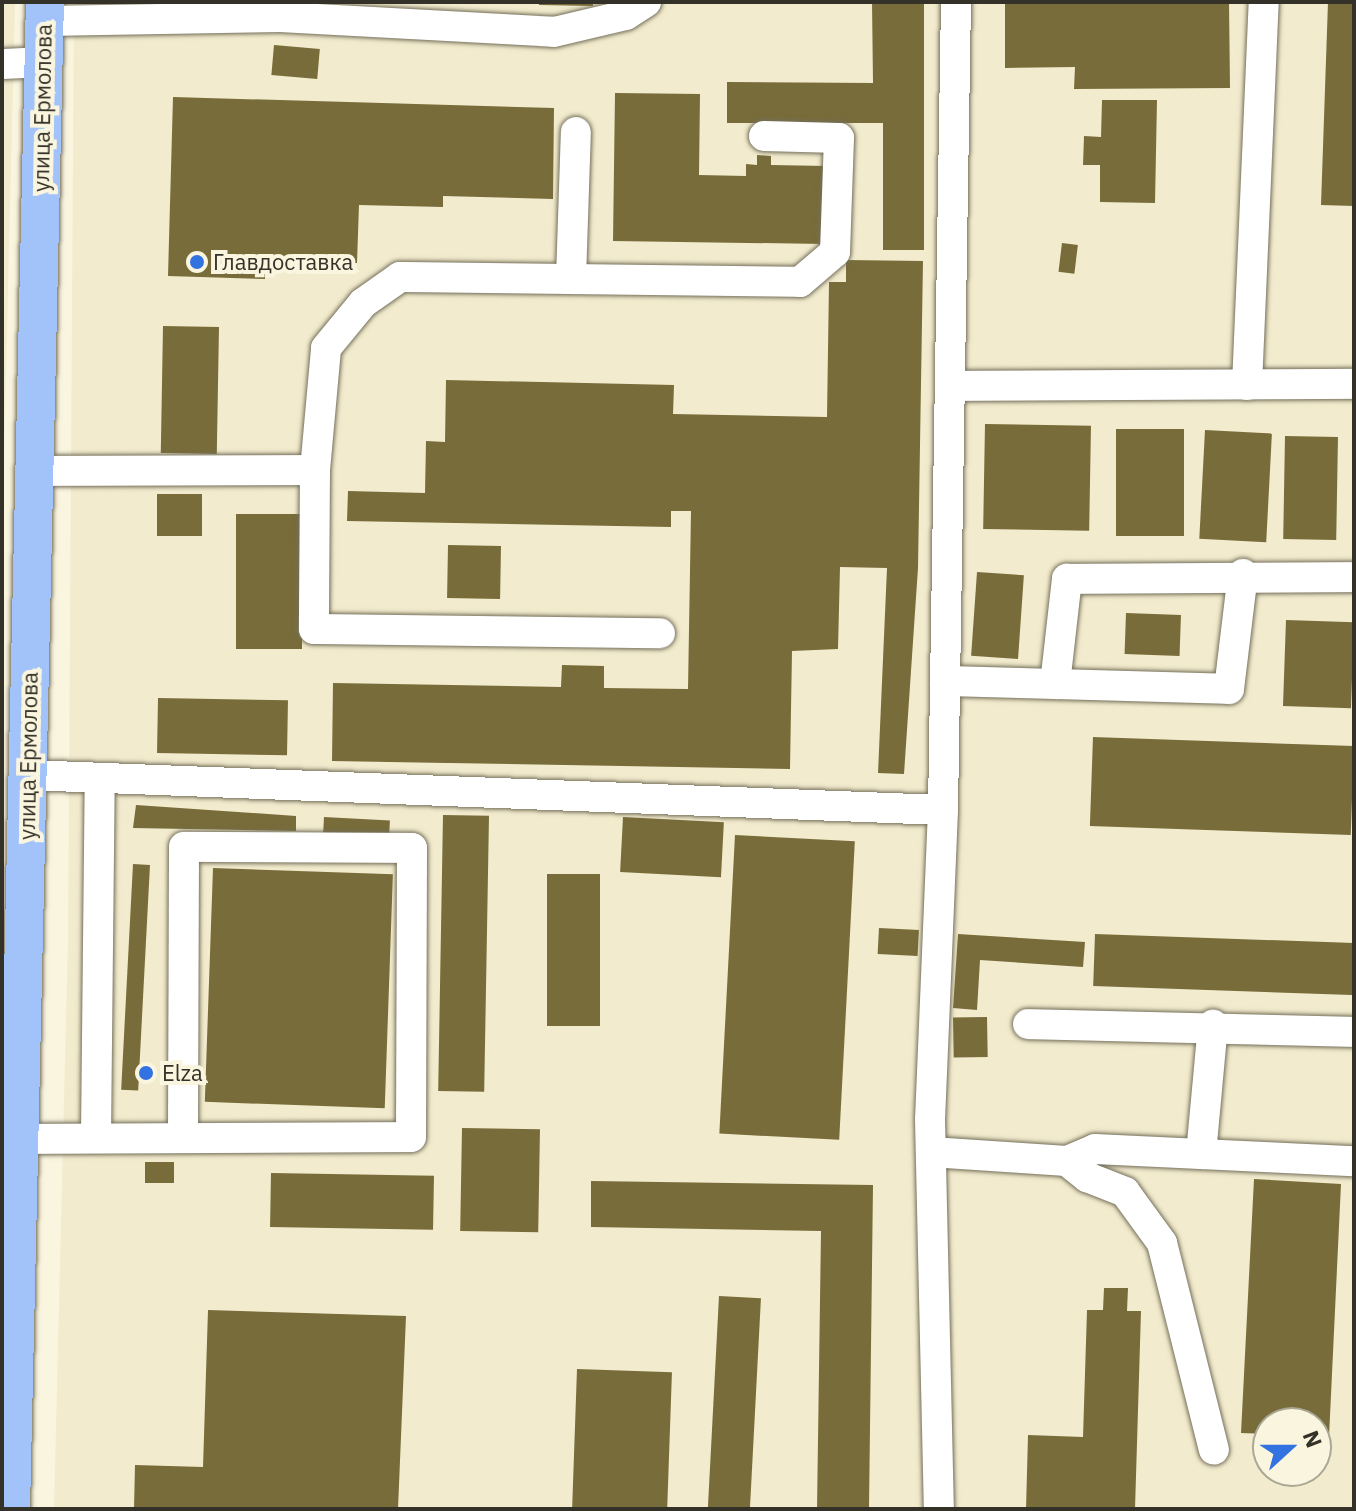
<!DOCTYPE html>
<meta charset="utf-8">
<style>
body{margin:0}
#map{position:relative;width:1356px;height:1511px;overflow:hidden;background:#faf5de;font-family:"IBM Plex Sans",sans-serif}
div>[style]{position:absolute}
.built>*{inset:0;background:#f2ebcd}
.building>*{inset:0;background:#786c3a;transform-origin:0 0}
.roads{filter:drop-shadow(0 0 2px #746f5b) drop-shadow(0 0 2px #746f5b)}
.minor>*{height:30px;margin:-15px;padding:0 15px;transform-origin:15px;border-radius:15px;background:#fff}
.major>*{height:38px;margin:-19px;padding:0 19px;transform-origin:19px;border-radius:19px;background:#a2c3fa}
.dots>*{width:22px;height:22px;translate:-50% -50%;box-sizing:border-box;border:4px solid #faf5de;border-radius:50%}
span{translate:-50% -50%;white-space:nowrap;text-align:center;line-height:1.15;-webkit-text-stroke:8px #faf5de;paint-order:stroke}
.street-label{font-size:22px;color:#333128}
.poi-label{font-size:22px;color:#333128}
.left{translate:0 -50%;text-align:left}
.frame{position:absolute;inset:0;border:4px solid #333128;pointer-events:none}
.north{position:absolute;left:1252px;top:1407px;width:80px;height:80px;box-sizing:border-box;background:#faf5de;border:2px solid #aaa795;border-radius:50%;rotate:69deg;font-size:22px;font-weight:700;line-height:32px;text-align:center;color:#333128}
.north::after{content:'';display:block;margin:auto;width:28px;height:36px;background:#3273e1;clip-path:polygon(50% 0,100% 100%,50% 72%,0 100%)}
</style>
<div id="map">
<div class="built">
<div style="clip-path:polygon(2px 2px,15px 2px,2px 534px)"></div>
<div style="clip-path:polygon(evenodd,74px 2px,1354px 2px,1354px 1509px,54px 1509px,68px 939px,74px 2px,1268px 1423px,1316px 1423px,1316px 1471px,1268px 1471px,1268px 1423px)"></div>
</div>
<div class="building">
<div style="clip-path:polygon(539px 2px,593px 2px,593px 6px,539px 5px)"></div>
<div style="clip-path:polygon(872px 2px,924px 2px,924px 250px,883px 250px,883px 123px,727px 123px,727px 82px,873px 83px)"></div>
<div style="clip-path:polygon(1005px 2px,1229px 2px,1230px 88px,1074px 89px,1075px 67px,1005px 68px)"></div>
<div style="clip-path:polygon(1328px 2px,1354px 2px,1354px 206px,1321px 205px)"></div>
<div style="left:274px;top:45px;width:46px;height:30px;rotate:5deg"></div>
<div style="clip-path:polygon(615px 93px,700px 94px,699px 175px,746px 176px,746px 164px,757px 165px,757px 155px,771px 156px,771px 165px,826px 166px,825px 244px,613px 241px)"></div>
<div style="clip-path:polygon(173px 97px,554px 108px,553px 199px,443px 196px,443px 207px,359px 205px,357px 263px,265px 261px,265px 279px,168px 276px)"></div>
<div style="clip-path:polygon(1102px 100px,1157px 100px,1155px 203px,1100px 202px,1100px 165px,1083px 165px,1084px 136px,1101px 137px)"></div>
<div style="left:1062px;top:243px;width:16px;height:29px;rotate:7deg"></div>
<div style="clip-path:polygon(846px 260px,923px 261px,918px 568px,904px 774px,878px 773px,887px 568px,840px 567px,838px 649px,792px 651px,790px 769px,332px 761px,333px 683px,561px 687px,562px 665px,604px 666px,604px 688px,688px 689px,691px 511px,671px 511px,671px 527px,347px 521px,348px 491px,425px 493px,426px 441px,445px 442px,446px 380px,674px 385px,673px 414px,827px 417px,829px 282px,846px 282px)"></div>
<div style="left:163px;top:326px;width:56px;height:127px;rotate:1deg"></div>
<div style="left:985px;top:424px;width:106px;height:105px;rotate:1deg"></div>
<div style="left:1116px;top:429px;width:68px;height:107px"></div>
<div style="left:1205px;top:430px;width:67px;height:109px;rotate:3deg"></div>
<div style="left:1285px;top:436px;width:53px;height:103px;rotate:1deg"></div>
<div style="left:157px;top:494px;width:45px;height:42px"></div>
<div style="left:236px;top:514px;width:66px;height:135px"></div>
<div style="left:448px;top:545px;width:53px;height:53px;rotate:1deg"></div>
<div style="left:977px;top:572px;width:47px;height:84px;rotate:4deg"></div>
<div style="left:1126px;top:613px;width:55px;height:41px;rotate:2deg"></div>
<div style="left:1286px;top:620px;width:68px;height:86px;rotate:2deg"></div>
<div style="left:158px;top:698px;width:130px;height:55px;rotate:1deg"></div>
<div style="left:1093px;top:737px;width:261px;height:89px;rotate:2deg"></div>
<div style="clip-path:polygon(136px 805px,296px 816px,296px 831px,133px 828px)"></div>
<div style="left:443px;top:815px;width:46px;height:276px;rotate:1deg"></div>
<div style="left:324px;top:817px;width:66px;height:21px;rotate:3deg"></div>
<div style="left:623px;top:817px;width:101px;height:55px;rotate:3deg"></div>
<div style="left:735px;top:835px;width:120px;height:299px;rotate:3deg"></div>
<div style="left:133px;top:864px;width:17px;height:226px;rotate:3deg"></div>
<div style="left:213px;top:868px;width:180px;height:234px;rotate:2deg"></div>
<div style="left:547px;top:874px;width:53px;height:152px"></div>
<div style="left:879px;top:928px;width:40px;height:26px;rotate:3deg"></div>
<div style="clip-path:polygon(958px 934px,1085px 942px,1083px 967px,980px 960px,977px 1010px,953px 1008px)"></div>
<div style="left:1095px;top:934px;width:259px;height:52px;rotate:2deg"></div>
<div style="left:987px;top:1017px;width:40px;height:34px;rotate:89deg"></div>
<div style="left:462px;top:1128px;width:78px;height:103px;rotate:1deg"></div>
<div style="left:145px;top:1162px;width:29px;height:21px"></div>
<div style="left:271px;top:1173px;width:163px;height:54px;rotate:1deg"></div>
<div style="clip-path:polygon(1254px 1179px,1341px 1184px,1329px 1437px,1316px 1437px,1316px 1423px,1268px 1423px,1268px 1434px,1241px 1433px)"></div>
<div style="clip-path:polygon(591px 1181px,873px 1185px,869px 1509px,817px 1509px,821px 1231px,591px 1227px)"></div>
<div style="clip-path:polygon(1104px 1288px,1128px 1288px,1127px 1311px,1141px 1311px,1135px 1509px,1026px 1509px,1028px 1435px,1083px 1437px,1087px 1310px,1103px 1310px)"></div>
<div style="left:719px;top:1296px;width:42px;height:213px;rotate:3deg"></div>
<div style="clip-path:polygon(208px 1310px,406px 1316px,398px 1509px,134px 1509px,135px 1465px,203px 1467px)"></div>
<div style="left:577px;top:1369px;width:95px;height:140px;rotate:2deg"></div>
</div>
<div class="roads">
<div class="minor">
<div style="left:44px;top:21px;width:236px;rotate:-1deg"></div>
<div style="left:280px;top:17px;width:274px;rotate:3.1deg"></div>
<div style="left:554px;top:32px;width:74px;rotate:-13.3deg"></div>
<div style="left:626px;top:15px;width:24px;rotate:-33deg"></div>
<div style="left:2px;top:64px;width:42px;rotate:-2.7deg"></div>
<div style="left:571px;top:279px;width:147px;rotate:-88.1deg"></div>
<div style="left:1247px;top:385px;width:383px;rotate:-87.5deg"></div>
<div style="left:950px;top:386px;width:404px;rotate:-0.3deg"></div>
<div style="left:315px;top:470px;width:159px;rotate:90.4deg"></div>
<div style="left:314px;top:629px;width:346px;rotate:0.7deg"></div>
<div style="left:33px;top:471px;width:282px;rotate:-0.2deg"></div>
<div style="left:315px;top:470px;width:122px;rotate:-84.8deg"></div>
<div style="left:326px;top:348px;width:58px;rotate:-50.6deg"></div>
<div style="left:363px;top:303px;width:45px;rotate:-35.1deg"></div>
<div style="left:400px;top:277px;width:400px;rotate:0.7deg"></div>
<div style="left:800px;top:282px;width:46px;rotate:-40.6deg"></div>
<div style="left:835px;top:252px;width:114px;rotate:-88deg"></div>
<div style="left:839px;top:138px;width:75px;rotate:-178.5deg"></div>
<div style="left:945px;top:681px;width:284px;rotate:1.6deg"></div>
<div style="left:1229px;top:689px;width:116px;rotate:-83.1deg"></div>
<div style="left:1055px;top:684px;width:106px;rotate:-83.5deg"></div>
<div style="left:1067px;top:579px;width:287px;rotate:-0.4deg"></div>
<div style="left:27px;top:775px;width:917px;rotate:2.19deg"></div>
<div style="left:943px;top:810px;width:309px;rotate:92.4deg"></div>
<div style="left:930px;top:1119px;width:390px;rotate:88.7deg"></div>
<div style="left:943px;top:810px;width:808px;rotate:-89.08deg"></div>
<div style="left:1028px;top:1024px;width:326px;rotate:1.4deg"></div>
<div style="left:96px;top:1136px;width:358px;rotate:-89.4deg"></div>
<div style="left:22px;top:1139px;width:389px;rotate:-0.3deg"></div>
<div style="left:411px;top:1137px;width:289px;rotate:-89.8deg"></div>
<div style="left:412px;top:848px;width:228px;rotate:-179.7deg"></div>
<div style="left:184px;top:847px;width:289px;rotate:90.2deg"></div>
<div style="left:931px;top:1152px;width:136px;rotate:3.8deg"></div>
<div style="left:1067px;top:1161px;width:30px;rotate:-23deg"></div>
<div style="left:1095px;top:1149px;width:259px;rotate:2.7deg"></div>
<div style="left:1201px;top:1154px;width:130px;rotate:-84.7deg"></div>
<div style="left:1067px;top:1161px;width:26px;rotate:39deg"></div>
<div style="left:1087px;top:1177px;width:41px;rotate:21.5deg"></div>
<div style="left:1125px;top:1192px;width:63px;rotate:54deg"></div>
<div style="left:1162px;top:1243px;width:213px;rotate:75.9deg"></div>
</div>
<div class="major">
<div style="left:11px;top:1509px;width:1507px;rotate:-88.71deg"></div>
</div>
</div>
<div class="dots">
<div style="left:197px;top:262px;background:#3273e1"></div>
<div style="left:146px;top:1073px;background:#3273e1"></div>
</div>
<div class="street-label">
<span style="left:42px;top:108px;rotate:-89deg">улица Ермолова</span>
<span style="left:28px;top:756px;rotate:-89deg">улица Ермолова</span>
</div>
<div class="poi-label">
<span class="left" style="left:213px;top:262px">Главдоставка</span>
<span class="left" style="left:162px;top:1073px">Elza</span>
</div>
<div class="frame"></div>
<div class="north">N</div>
</div>
